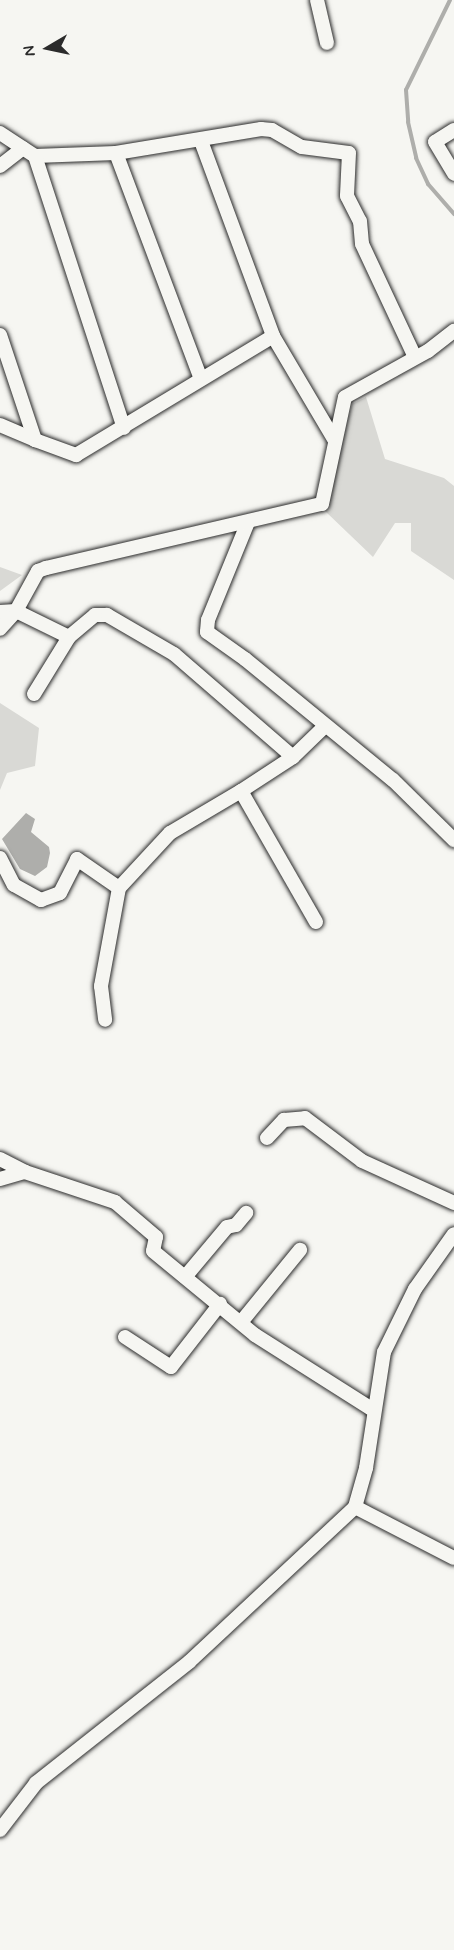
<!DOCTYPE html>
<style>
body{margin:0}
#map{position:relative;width:454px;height:1950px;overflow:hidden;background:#f6f6f2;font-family:Mynerve,sans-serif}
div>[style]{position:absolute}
.green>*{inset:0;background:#d9d9d5}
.water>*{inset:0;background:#aeaeab}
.stream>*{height:4px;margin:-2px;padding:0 2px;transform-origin:2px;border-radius:2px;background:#aeaeab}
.roads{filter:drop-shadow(0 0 2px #2b2b2b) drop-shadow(0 0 2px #2b2b2b)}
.minor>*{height:14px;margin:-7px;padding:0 7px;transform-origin:7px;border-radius:7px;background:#f6f6f2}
span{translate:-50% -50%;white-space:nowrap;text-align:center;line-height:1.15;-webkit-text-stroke:4.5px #f6f6f2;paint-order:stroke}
.north{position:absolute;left:18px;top:18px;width:60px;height:60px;-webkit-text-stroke:4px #f6f6f2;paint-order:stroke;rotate:261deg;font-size:16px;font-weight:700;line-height:24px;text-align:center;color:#2b2b2b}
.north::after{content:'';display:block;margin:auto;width:21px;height:27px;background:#2b2b2b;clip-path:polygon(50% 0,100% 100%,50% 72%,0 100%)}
</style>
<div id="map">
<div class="green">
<div style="clip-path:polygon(366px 397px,385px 459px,444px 478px,454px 486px,454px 580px,411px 551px,411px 523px,395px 523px,373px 557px,325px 511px,352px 404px)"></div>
<div style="clip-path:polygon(0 567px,22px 575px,0 591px)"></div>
<div style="clip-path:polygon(0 703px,39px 728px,35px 766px,7px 773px,0 790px)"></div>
</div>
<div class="water">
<div style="clip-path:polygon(26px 813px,35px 819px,31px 832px,49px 847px,50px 853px,47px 867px,35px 876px,20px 869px,2px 839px)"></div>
</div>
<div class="stream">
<div style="left:450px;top:0;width:100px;rotate:116.1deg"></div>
<div style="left:406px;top:90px;width:32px;rotate:86deg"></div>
<div style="left:408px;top:122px;width:37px;rotate:77deg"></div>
<div style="left:416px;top:158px;width:29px;rotate:65deg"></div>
<div style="left:428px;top:184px;width:40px;rotate:49deg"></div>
</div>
<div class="roads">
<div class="minor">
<div style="left:317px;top:0;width:44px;rotate:76.9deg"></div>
<div style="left:454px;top:130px;width:22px;rotate:148deg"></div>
<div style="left:435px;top:142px;width:37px;rotate:59deg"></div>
<div style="left:0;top:133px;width:42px;rotate:33.3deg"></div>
<div style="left:35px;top:156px;width:81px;rotate:-2.1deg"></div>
<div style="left:116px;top:153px;width:147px;rotate:-9.4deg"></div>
<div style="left:261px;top:129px;width:11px;rotate:5deg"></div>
<div style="left:272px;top:130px;width:34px;rotate:30deg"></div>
<div style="left:302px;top:147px;width:47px;rotate:7.3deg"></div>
<div style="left:349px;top:153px;width:43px;rotate:92.7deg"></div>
<div style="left:347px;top:196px;width:28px;rotate:63deg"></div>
<div style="left:360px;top:221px;width:23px;rotate:85deg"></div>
<div style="left:362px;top:244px;width:125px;rotate:64.9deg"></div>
<div style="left:201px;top:141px;width:208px;rotate:69.7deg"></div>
<div style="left:273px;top:336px;width:122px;rotate:59.4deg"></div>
<div style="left:116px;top:153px;width:241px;rotate:69.4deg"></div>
<div style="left:35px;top:156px;width:286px;rotate:71.9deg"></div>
<div style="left:0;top:166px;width:29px;rotate:-38deg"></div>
<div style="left:0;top:335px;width:111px;rotate:71.6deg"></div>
<div style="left:35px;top:440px;width:44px;rotate:20.1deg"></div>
<div style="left:76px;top:455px;width:230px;rotate:-31.1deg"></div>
<div style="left:0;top:425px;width:38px;rotate:23deg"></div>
<div style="left:248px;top:522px;width:106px;rotate:112.2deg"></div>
<div style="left:208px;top:620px;width:12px;rotate:95deg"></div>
<div style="left:207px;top:632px;width:47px;rotate:35.4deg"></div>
<div style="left:245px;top:659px;width:191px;rotate:39.3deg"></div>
<div style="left:393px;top:780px;width:86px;rotate:44.5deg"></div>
<div style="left:0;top:612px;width:16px;rotate:-4deg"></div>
<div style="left:16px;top:611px;width:24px;rotate:132deg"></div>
<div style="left:34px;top:694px;width:67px;rotate:-58.4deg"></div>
<div style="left:293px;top:757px;width:157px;rotate:-139.1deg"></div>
<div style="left:174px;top:654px;width:78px;rotate:-149.8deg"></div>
<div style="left:107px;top:615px;width:12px;rotate:180deg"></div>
<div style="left:95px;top:615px;width:34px;rotate:140deg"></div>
<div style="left:69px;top:637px;width:59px;rotate:-153.9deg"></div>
<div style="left:16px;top:611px;width:46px;rotate:-61.2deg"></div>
<div style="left:38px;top:571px;width:9px;rotate:-21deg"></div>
<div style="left:46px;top:568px;width:283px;rotate:-13.1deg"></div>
<div style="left:322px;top:504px;width:109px;rotate:-77.9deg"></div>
<div style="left:345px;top:397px;width:95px;rotate:-29deg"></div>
<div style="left:428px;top:351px;width:33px;rotate:-38deg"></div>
<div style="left:241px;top:791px;width:62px;rotate:-33.2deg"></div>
<div style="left:293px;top:757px;width:45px;rotate:-44.1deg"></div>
<div style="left:0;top:858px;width:30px;rotate:63deg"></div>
<div style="left:14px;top:885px;width:31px;rotate:29deg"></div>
<div style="left:41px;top:900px;width:20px;rotate:-20deg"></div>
<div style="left:60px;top:893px;width:38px;rotate:-63deg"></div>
<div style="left:77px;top:859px;width:51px;rotate:34.6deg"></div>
<div style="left:119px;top:888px;width:100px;rotate:100.4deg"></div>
<div style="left:101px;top:986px;width:34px;rotate:83deg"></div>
<div style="left:119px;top:888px;width:75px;rotate:-47.2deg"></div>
<div style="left:170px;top:833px;width:82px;rotate:-30.6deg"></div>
<div style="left:241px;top:791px;width:151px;rotate:60.2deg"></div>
<div style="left:267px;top:1138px;width:25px;rotate:-47deg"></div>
<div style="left:284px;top:1120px;width:21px;rotate:-5deg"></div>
<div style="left:305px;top:1118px;width:71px;rotate:37deg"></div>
<div style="left:362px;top:1161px;width:101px;rotate:24.5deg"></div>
<div style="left:0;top:1159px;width:28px;rotate:27deg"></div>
<div style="left:25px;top:1172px;width:95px;rotate:18.4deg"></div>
<div style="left:115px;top:1202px;width:54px;rotate:40.5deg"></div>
<div style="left:156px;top:1237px;width:14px;rotate:102deg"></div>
<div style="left:153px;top:1251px;width:132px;rotate:39.5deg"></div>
<div style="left:255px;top:1335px;width:140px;rotate:32.4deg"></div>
<div style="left:0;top:1179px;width:26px;rotate:-16deg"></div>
<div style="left:185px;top:1277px;width:65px;rotate:-50deg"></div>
<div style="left:227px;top:1227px;width:9px;rotate:-13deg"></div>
<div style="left:236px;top:1225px;width:16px;rotate:-50deg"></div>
<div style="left:242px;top:1321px;width:92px;rotate:-50.8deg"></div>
<div style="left:125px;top:1337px;width:55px;rotate:33.1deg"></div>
<div style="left:171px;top:1367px;width:80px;rotate:-52.1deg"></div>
<div style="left:355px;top:1507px;width:111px;rotate:27.3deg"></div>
<div style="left:0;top:1830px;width:59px;rotate:-52.5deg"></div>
<div style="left:36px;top:1783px;width:195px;rotate:-38.3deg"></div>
<div style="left:189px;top:1662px;width:227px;rotate:-43deg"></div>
<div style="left:355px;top:1507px;width:41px;rotate:-74.2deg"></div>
<div style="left:366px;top:1468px;width:117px;rotate:-81.2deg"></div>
<div style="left:384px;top:1352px;width:70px;rotate:-63.8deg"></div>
<div style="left:415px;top:1289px;width:67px;rotate:-54.7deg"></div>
</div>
</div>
<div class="north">N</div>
</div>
